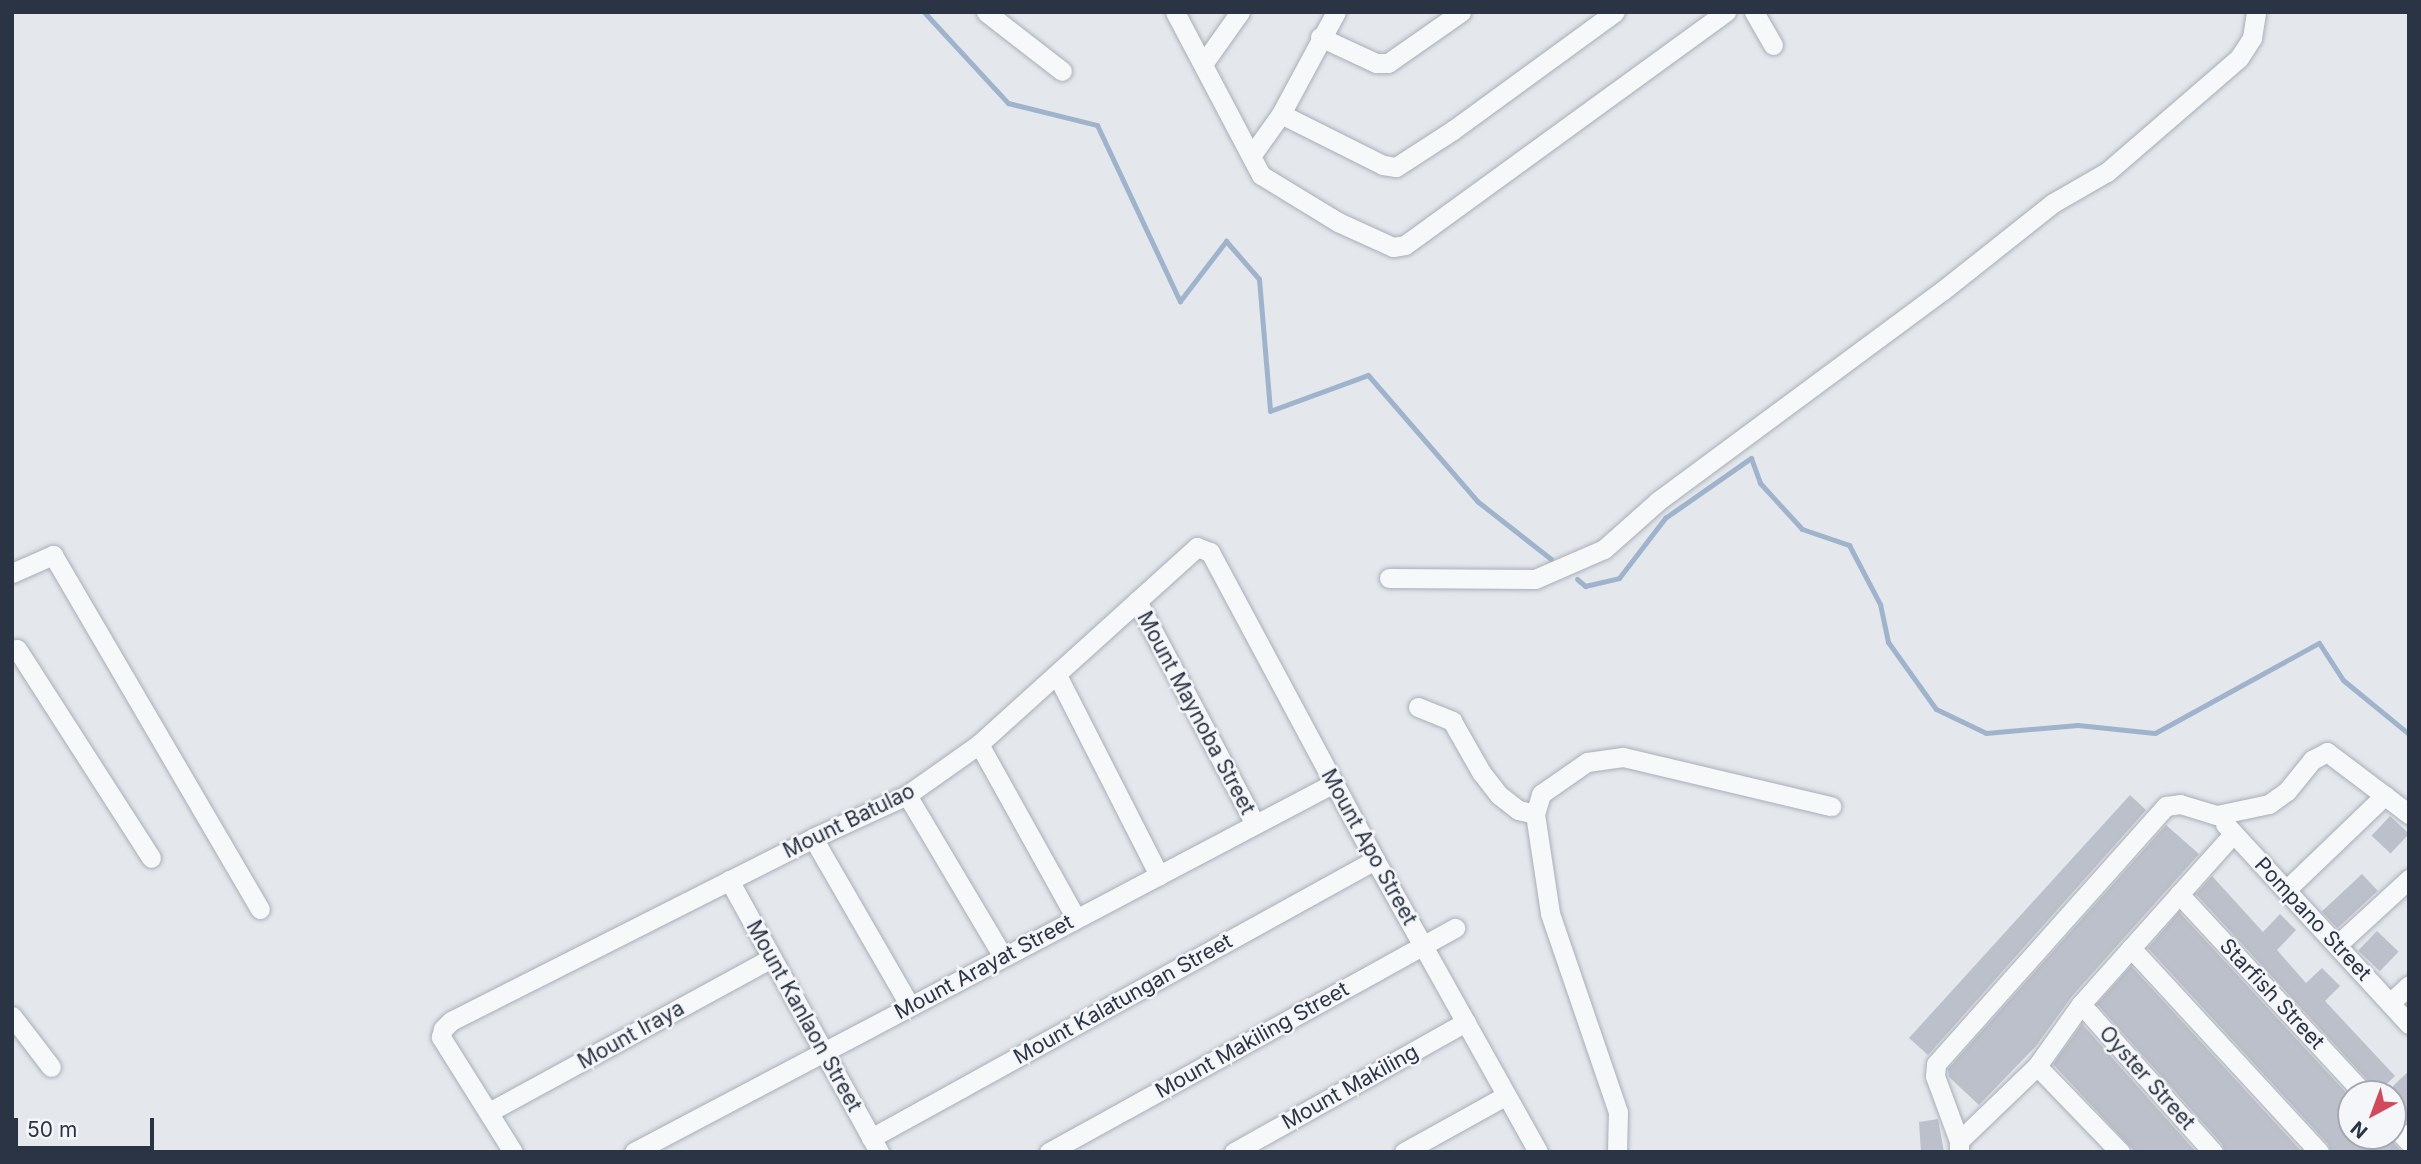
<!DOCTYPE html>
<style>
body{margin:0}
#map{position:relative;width:2421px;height:1164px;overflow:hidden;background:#e4e7ec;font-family:Inter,sans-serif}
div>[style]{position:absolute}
.stream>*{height:5px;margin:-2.5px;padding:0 2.5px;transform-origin:2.5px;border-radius:2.5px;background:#9fb4cc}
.building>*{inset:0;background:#bbc0ca;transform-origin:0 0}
.roads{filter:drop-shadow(0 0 2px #a9aeb7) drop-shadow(0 0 2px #a9aeb7)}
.minor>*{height:19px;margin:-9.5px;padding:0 9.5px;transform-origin:9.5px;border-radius:9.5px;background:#f7f8fa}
span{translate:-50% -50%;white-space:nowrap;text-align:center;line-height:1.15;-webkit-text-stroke:5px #f4f6f9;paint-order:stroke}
.street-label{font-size:21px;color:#2b3445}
.frame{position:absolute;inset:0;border:14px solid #2b3445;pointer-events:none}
.north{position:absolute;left:2337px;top:1080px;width:70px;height:70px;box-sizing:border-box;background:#f4f6f9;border:2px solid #a4a8b1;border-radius:50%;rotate:221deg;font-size:19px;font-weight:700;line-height:28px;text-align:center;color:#2b3445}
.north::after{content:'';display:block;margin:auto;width:24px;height:32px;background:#d1495b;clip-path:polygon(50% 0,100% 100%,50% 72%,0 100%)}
.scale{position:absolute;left:14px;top:1118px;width:140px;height:32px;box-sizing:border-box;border:4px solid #2b3445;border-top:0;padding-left:9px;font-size:21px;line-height:24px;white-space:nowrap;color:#2b3445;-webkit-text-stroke:5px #f4f6f9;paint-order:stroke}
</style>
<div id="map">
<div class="stream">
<div style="left:924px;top:12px;width:124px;rotate:47.3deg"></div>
<div style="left:1008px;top:103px;width:92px;rotate:13.9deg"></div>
<div style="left:1097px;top:125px;width:195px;rotate:64.8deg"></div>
<div style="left:1180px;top:301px;width:76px;rotate:-52.5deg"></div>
<div style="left:1226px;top:241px;width:50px;rotate:49deg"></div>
<div style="left:1259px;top:279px;width:132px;rotate:85.2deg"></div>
<div style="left:1270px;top:411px;width:104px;rotate:-20.2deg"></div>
<div style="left:1368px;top:375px;width:167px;rotate:49.1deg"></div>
<div style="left:1477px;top:501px;width:94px;rotate:38.1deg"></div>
<div style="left:1577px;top:579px;width:11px;rotate:41deg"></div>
<div style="left:1585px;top:586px;width:35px;rotate:-13deg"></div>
<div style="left:1619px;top:578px;width:76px;rotate:-52.5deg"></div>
<div style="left:1665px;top:518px;width:105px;rotate:-34.9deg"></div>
<div style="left:1751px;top:458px;width:27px;rotate:70deg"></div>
<div style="left:1760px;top:483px;width:62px;rotate:47.6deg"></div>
<div style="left:1802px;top:529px;width:50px;rotate:18.8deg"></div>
<div style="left:1849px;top:545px;width:67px;rotate:62.3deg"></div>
<div style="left:1880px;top:604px;width:39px;rotate:78deg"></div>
<div style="left:1888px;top:642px;width:82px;rotate:54.4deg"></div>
<div style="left:1936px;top:709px;width:55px;rotate:25.6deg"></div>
<div style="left:1986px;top:733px;width:92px;rotate:-5deg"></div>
<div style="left:2078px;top:725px;width:77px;rotate:5.9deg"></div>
<div style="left:2155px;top:733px;width:187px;rotate:-28.8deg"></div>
<div style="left:2319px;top:643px;width:44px;rotate:57deg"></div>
<div style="left:2343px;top:680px;width:85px;rotate:39.3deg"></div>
</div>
<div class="building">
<div style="clip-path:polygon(2130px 795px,2146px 810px,1928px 1055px,1909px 1038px)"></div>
<div style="left:2390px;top:816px;width:26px;height:27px;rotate:43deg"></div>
<div style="clip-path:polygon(2166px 825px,2199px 854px,2072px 996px,2036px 1046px,1979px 1105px,1949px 1077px,1948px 1069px)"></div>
<div style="left:2362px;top:874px;width:23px;height:55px;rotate:47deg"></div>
<div style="clip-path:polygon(2212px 876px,2263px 932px,2280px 914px,2296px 930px,2277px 950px,2306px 983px,2322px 968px,2340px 986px,2325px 1001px,2395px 1076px,2376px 1094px,2373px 1086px,2196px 894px)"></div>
<div style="clip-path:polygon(2179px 912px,2351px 1098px,2351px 1136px,2387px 1136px,2402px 1152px,2331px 1152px,2328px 1144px,2148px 948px)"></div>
<div style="left:2377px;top:931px;width:30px;height:27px;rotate:44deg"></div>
<div style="clip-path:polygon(2131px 966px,2302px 1152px,2225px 1152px,2222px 1144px,2097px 1004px)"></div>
<div style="clip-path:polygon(2082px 1024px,2196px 1152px,2135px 1152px,2053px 1064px)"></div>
<div style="clip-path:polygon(2409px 1071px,2409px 1124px,2393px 1109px,2393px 1086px)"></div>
<div style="clip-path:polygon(1938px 1119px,1944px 1152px,1921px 1152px,1919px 1122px)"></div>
</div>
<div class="roads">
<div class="minor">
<div style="left:986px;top:12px;width:96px;rotate:37.8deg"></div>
<div style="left:1175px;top:12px;width:184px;rotate:62.2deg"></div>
<div style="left:1261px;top:175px;width:90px;rotate:31.4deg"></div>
<div style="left:1338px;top:222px;width:60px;rotate:24.4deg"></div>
<div style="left:1393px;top:247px;width:12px;rotate:-9deg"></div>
<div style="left:1405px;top:245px;width:397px;rotate:-36deg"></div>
<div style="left:1754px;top:12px;width:38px;rotate:60deg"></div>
<div style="left:1320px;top:37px;width:62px;rotate:24.9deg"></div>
<div style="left:1376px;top:63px;width:12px"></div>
<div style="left:1388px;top:63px;width:89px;rotate:-34.9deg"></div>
<div style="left:1203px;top:64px;width:64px;rotate:-54.6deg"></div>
<div style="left:1281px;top:114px;width:114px;rotate:26.6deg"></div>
<div style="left:1383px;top:165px;width:13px;rotate:9deg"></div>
<div style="left:1396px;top:167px;width:68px;rotate:-33deg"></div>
<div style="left:1453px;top:130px;width:200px;rotate:-36.1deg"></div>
<div style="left:1251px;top:156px;width:52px;rotate:-54.5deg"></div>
<div style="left:1281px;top:114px;width:116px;rotate:-61.7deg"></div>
<div style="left:12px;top:573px;width:45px;rotate:-23.7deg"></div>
<div style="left:53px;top:555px;width:410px;rotate:59.7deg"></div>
<div style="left:1389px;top:578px;width:146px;rotate:0.4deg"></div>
<div style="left:1535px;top:579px;width:75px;rotate:-23.5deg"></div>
<div style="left:1604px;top:549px;width:72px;rotate:-41.6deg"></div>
<div style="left:1658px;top:501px;width:353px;rotate:-36.5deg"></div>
<div style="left:1942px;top:291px;width:142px;rotate:-38.4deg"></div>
<div style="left:2053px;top:203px;width:62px;rotate:-29.9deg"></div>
<div style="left:2107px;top:172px;width:174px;rotate:-40.8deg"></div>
<div style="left:2239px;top:58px;width:24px;rotate:-57deg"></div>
<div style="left:2252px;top:38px;width:26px;rotate:-81deg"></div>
<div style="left:1137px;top:601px;width:252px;rotate:62.1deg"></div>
<div style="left:12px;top:651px;width:5px;rotate:-22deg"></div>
<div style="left:17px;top:649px;width:248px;rotate:57.3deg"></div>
<div style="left:1057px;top:675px;width:225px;rotate:63deg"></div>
<div style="left:1418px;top:707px;width:37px;rotate:22deg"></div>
<div style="left:1452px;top:721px;width:59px;rotate:60.4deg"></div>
<div style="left:1481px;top:772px;width:29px;rotate:52deg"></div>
<div style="left:1499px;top:795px;width:24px;rotate:38deg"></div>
<div style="left:1518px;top:810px;width:17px;rotate:13deg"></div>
<div style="left:979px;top:744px;width:199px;rotate:60.9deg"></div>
<div style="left:907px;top:795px;width:188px;rotate:59.3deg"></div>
<div style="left:2225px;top:824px;width:272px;rotate:47.4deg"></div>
<div style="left:813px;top:838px;width:194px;rotate:60deg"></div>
<div style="left:729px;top:880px;width:311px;rotate:61.1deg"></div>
<div style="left:2286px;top:890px;width:137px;rotate:-43.8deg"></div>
<div style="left:2179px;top:894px;width:272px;rotate:47.2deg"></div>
<div style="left:2337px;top:945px;width:98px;rotate:-42.5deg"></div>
<div style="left:2131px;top:948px;width:277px;rotate:47.3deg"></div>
<div style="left:2390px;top:1003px;width:26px;rotate:-43deg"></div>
<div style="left:2081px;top:1004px;width:198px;rotate:48.3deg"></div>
<div style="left:12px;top:1016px;width:64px;rotate:52.6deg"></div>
<div style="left:2037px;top:1066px;width:120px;rotate:46deg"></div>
<div style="left:489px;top:1112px;width:322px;rotate:-28.6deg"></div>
<div style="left:2393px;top:1125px;width:23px;rotate:47deg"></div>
<div style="left:871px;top:1138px;width:576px;rotate:-28.88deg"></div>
<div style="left:1959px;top:1141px;width:108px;rotate:-43.9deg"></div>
<div style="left:2037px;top:1066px;width:76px;rotate:-54.6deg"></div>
<div style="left:2081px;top:1004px;width:229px;rotate:-48.2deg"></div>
<div style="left:513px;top:1152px;width:136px;rotate:-122.1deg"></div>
<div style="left:441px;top:1037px;width:8px;rotate:-76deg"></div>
<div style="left:443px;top:1029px;width:11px;rotate:-45deg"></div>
<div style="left:451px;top:1021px;width:406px;rotate:-26.8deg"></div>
<div style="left:813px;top:838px;width:103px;rotate:-24.6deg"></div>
<div style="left:907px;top:795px;width:88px;rotate:-35.3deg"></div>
<div style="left:979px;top:744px;width:294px;rotate:-42.1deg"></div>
<div style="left:1197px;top:547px;width:14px;rotate:21deg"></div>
<div style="left:1210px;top:552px;width:349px;rotate:61.8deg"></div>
<div style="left:1375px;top:860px;width:334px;rotate:60.8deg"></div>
<div style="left:634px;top:1152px;width:791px;rotate:-27.8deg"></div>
<div style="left:1049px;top:1152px;width:464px;rotate:-28.9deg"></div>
<div style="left:1234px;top:1152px;width:266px;rotate:-29.3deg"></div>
<div style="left:1404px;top:1152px;width:115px;rotate:-29deg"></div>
<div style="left:1617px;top:1152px;width:40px;rotate:-88.6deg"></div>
<div style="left:1618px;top:1112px;width:210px;rotate:-108.9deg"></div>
<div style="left:1550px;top:913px;width:100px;rotate:-98.6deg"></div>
<div style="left:1535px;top:814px;width:21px;rotate:-73deg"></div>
<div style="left:1541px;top:794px;width:56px;rotate:-34.8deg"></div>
<div style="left:1587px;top:762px;width:36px;rotate:-8deg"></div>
<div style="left:1623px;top:757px;width:214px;rotate:13.3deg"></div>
<div style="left:1959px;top:1152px;width:11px;rotate:-90deg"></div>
<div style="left:1959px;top:1141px;width:69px;rotate:-110.3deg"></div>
<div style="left:1935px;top:1076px;width:12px;rotate:-85deg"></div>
<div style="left:1936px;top:1064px;width:346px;rotate:-48.3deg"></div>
<div style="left:2166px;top:806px;width:14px;rotate:-8deg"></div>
<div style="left:2180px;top:804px;width:39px;rotate:17deg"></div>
<div style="left:2217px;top:815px;width:53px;rotate:-11.9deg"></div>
<div style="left:2269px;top:804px;width:22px;rotate:-36deg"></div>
<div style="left:2287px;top:791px;width:40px;rotate:-51deg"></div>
<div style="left:2312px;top:760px;width:17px;rotate:-28deg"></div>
<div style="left:2327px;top:752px;width:103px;rotate:37.1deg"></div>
</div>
</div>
<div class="street-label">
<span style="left:1196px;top:713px;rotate:62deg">Mount Maynoba Street</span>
<span style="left:849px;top:821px;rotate:-26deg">Mount Batulao</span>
<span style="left:1369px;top:847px;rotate:61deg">Mount Apo Street</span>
<span style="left:2313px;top:919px;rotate:47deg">Pompano Street</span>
<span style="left:984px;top:967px;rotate:-28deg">Mount Arayat Street</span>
<span style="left:2272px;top:994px;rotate:47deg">Starfish Street</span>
<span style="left:1123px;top:999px;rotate:-29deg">Mount Kalatungan Street</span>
<span style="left:804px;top:1016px;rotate:61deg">Mount Kanlaon Street</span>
<span style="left:631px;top:1035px;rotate:-29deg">Mount Iraya</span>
<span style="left:1252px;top:1040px;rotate:-29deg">Mount Makiling Street</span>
<span style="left:2147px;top:1078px;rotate:48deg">Oyster Street</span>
<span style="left:1350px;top:1087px;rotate:-29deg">Mount Makiling</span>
</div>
<div class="frame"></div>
<div class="north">N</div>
<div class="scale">50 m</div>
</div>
